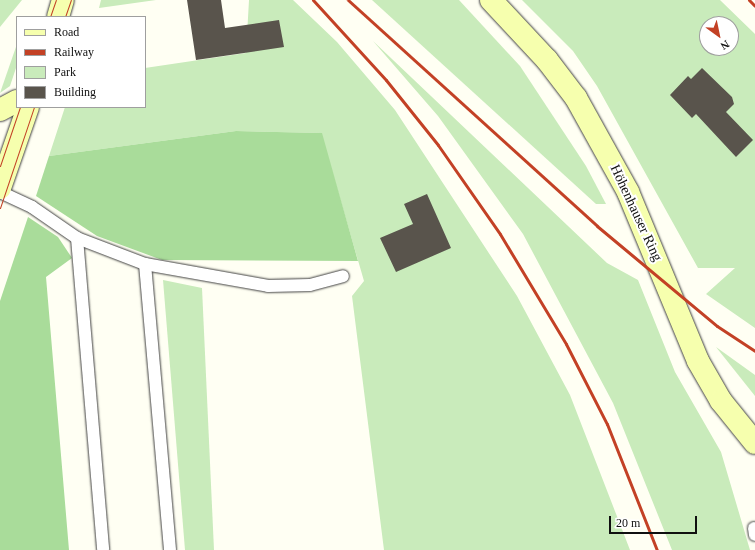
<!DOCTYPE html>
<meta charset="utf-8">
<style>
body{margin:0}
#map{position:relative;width:755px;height:550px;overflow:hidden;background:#fffff3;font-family:"Times New Roman",serif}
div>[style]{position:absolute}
.green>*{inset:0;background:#c9ebbb}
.forest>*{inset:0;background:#a9dc9a}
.building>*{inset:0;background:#59544c}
.roads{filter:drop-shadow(0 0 1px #434343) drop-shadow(0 0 1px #434343)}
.lane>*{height:12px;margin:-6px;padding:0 6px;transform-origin:6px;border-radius:6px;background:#fff}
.secondary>*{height:22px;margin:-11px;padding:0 11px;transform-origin:11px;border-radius:11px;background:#f6ffae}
.tram>*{height:1px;margin:-0.5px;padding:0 0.5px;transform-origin:0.5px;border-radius:0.5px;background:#c34125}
.rail>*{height:3px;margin:-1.5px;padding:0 1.5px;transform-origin:1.5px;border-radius:1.5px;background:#c34125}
span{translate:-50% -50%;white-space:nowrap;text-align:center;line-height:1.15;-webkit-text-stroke:4px #fff;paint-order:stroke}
.street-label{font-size:14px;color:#101010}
.legend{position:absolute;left:16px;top:16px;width:130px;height:92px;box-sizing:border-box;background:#fff;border:1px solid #9f9f9f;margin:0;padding:5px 7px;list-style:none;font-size:12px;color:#101010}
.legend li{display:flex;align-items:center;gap:8px;height:20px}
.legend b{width:20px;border:1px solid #9f9f9f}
.north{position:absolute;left:699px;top:16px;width:40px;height:40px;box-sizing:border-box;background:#fff;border:1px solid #9f9f9f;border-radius:50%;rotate:147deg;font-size:11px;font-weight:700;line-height:16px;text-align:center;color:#101010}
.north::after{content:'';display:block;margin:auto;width:14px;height:18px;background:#c34125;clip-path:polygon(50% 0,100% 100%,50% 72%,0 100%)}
.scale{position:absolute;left:609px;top:516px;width:88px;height:18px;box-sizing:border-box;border:2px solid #101010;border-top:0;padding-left:5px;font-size:12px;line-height:14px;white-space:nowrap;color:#101010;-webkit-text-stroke:3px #fff;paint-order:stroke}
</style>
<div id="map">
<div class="green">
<div style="clip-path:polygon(0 0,22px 0,0 27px)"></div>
<div style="clip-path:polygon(101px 0,156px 0,99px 8px)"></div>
<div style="clip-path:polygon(249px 0,293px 0,337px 42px,395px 110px,517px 296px,570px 395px,630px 550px,384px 550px,352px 296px,364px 281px,321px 133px,236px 131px,49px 156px,65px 107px,145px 107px,145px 68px,246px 53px)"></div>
<div style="clip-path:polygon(372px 0,459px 0,520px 66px,586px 166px,606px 204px,596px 204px)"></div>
<div style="clip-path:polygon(evenodd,522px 0,720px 0,755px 34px,755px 328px,706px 294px,735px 268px,698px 268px,597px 86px,573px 51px,522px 0,707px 24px,731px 24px,731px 48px,707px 48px,707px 24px)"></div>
<div style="clip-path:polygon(373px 41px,607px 263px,638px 280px,675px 372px,721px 452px,750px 550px,672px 550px,613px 403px,523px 234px,438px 116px)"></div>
<div style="clip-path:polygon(17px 44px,17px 65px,10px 86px,0 93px)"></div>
<div style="clip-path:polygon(163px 280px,202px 288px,214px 550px,185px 550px)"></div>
<div style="clip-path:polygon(716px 347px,755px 375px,755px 396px)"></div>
</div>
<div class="forest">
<div style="clip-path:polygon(236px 131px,322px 133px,358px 261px,162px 260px,97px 236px,36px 196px,49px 156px)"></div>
<div style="clip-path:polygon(28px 217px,58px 237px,72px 258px,46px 277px,69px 550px,0 550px,0 301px)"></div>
</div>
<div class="building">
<div style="clip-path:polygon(187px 0,221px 0,225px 28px,279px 20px,284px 47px,196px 60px)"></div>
<div style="clip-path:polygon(702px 68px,732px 97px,734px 104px,726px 112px,753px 140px,736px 157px,696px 114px,692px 118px,670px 95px,688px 76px,691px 79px)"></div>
<div style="clip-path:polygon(427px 194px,451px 248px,396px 272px,380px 238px,413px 224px,404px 204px)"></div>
</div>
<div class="roads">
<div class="lane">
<div style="left:0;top:192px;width:35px;rotate:25deg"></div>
<div style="left:32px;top:207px;width:55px;rotate:34.6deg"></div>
<div style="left:77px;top:238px;width:73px;rotate:20.9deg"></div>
<div style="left:145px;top:264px;width:125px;rotate:10.1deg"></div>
<div style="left:268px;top:286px;width:42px;rotate:-1.4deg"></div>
<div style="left:310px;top:285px;width:34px;rotate:-15deg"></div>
<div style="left:77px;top:238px;width:313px;rotate:85.2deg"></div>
<div style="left:145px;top:264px;width:287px;rotate:85deg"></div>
<div style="left:754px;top:528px;width:7px;rotate:82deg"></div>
</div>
<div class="secondary">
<div style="left:491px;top:0;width:82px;rotate:47deg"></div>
<div style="left:547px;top:60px;width:48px;rotate:52.7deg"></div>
<div style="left:576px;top:98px;width:107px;rotate:61deg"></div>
<div style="left:628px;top:192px;width:183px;rotate:67.5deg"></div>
<div style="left:698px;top:361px;width:46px;rotate:60.1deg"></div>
<div style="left:721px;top:401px;width:54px;rotate:51deg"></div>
<div style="left:58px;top:17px;width:18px;rotate:-74deg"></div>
<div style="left:0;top:110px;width:19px;rotate:-28deg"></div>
<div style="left:0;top:188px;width:86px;rotate:-70.9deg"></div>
</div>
</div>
<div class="tram">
<div style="left:50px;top:17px;width:18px;rotate:-71deg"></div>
<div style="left:65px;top:17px;width:18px;rotate:-71deg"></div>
<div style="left:0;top:166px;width:62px;rotate:-71.3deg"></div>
<div style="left:0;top:208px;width:107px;rotate:-71.4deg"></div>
</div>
<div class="rail">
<div style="left:313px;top:0;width:108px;rotate:47.6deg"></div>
<div style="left:386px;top:80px;width:83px;rotate:51.3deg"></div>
<div style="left:438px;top:145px;width:108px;rotate:55.1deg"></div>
<div style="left:500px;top:234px;width:128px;rotate:59deg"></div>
<div style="left:566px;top:344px;width:90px;rotate:62.9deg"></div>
<div style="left:607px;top:424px;width:136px;rotate:68.4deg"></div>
<div style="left:348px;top:0;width:336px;rotate:42.2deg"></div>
<div style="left:597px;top:226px;width:156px;rotate:39.8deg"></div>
<div style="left:717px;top:326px;width:45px;rotate:33.3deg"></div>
<div style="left:749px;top:0;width:8px;rotate:45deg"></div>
</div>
<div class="street-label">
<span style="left:636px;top:213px;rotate:65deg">Höhenhauser Ring</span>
</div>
<ul class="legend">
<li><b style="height:5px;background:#f6ffae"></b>Road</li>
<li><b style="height:5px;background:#c34125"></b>Railway</li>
<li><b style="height:11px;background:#c9ebbb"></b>Park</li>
<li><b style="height:11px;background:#59544c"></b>Building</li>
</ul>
<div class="north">N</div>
<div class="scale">20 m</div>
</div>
